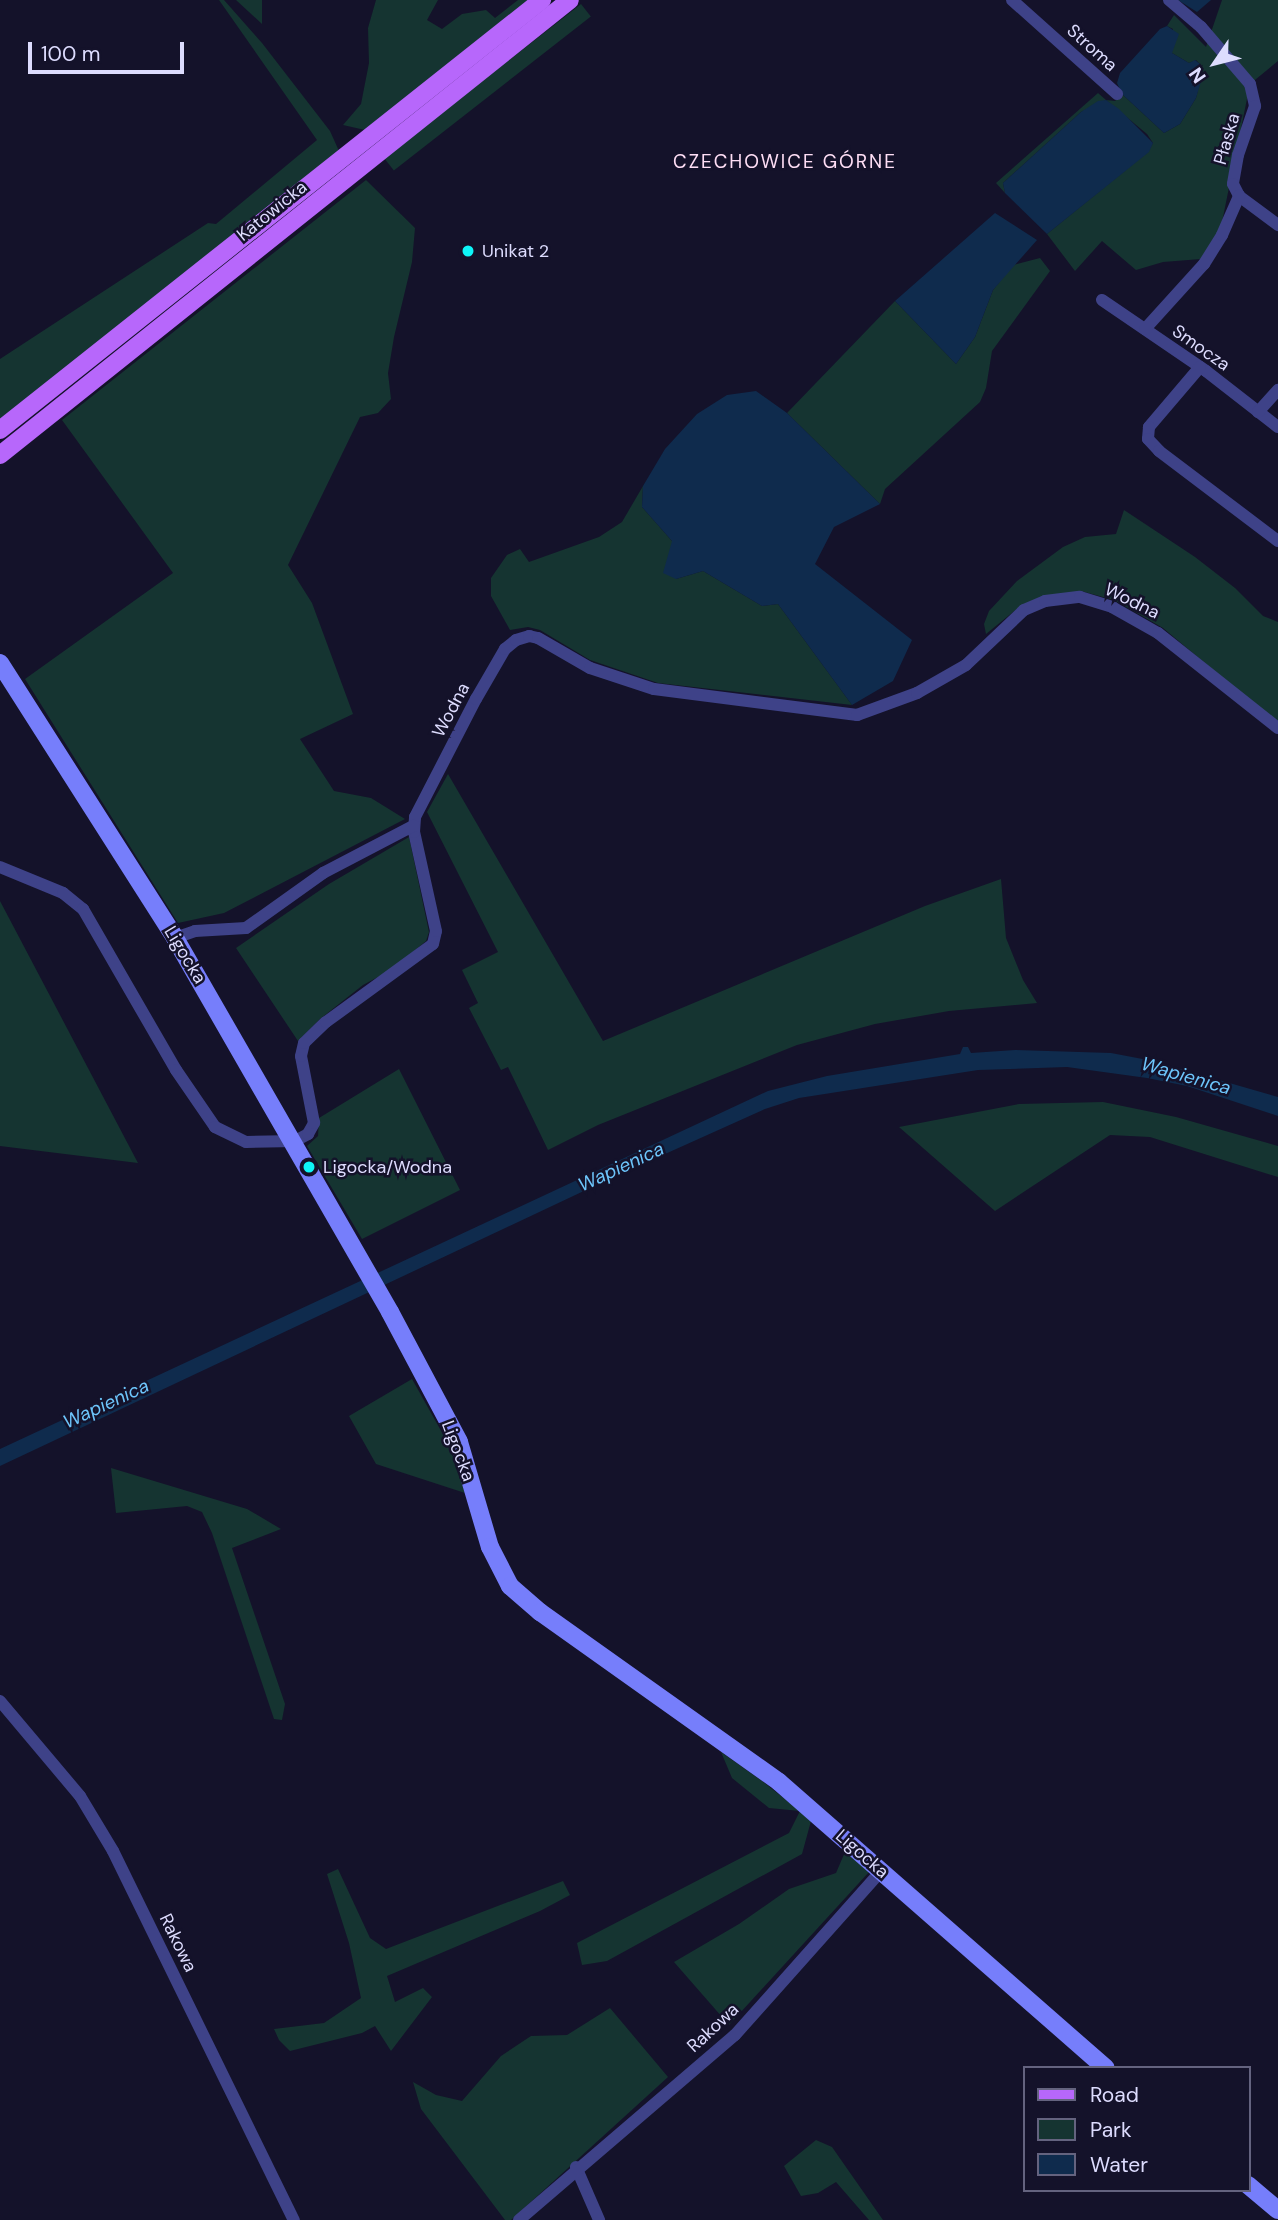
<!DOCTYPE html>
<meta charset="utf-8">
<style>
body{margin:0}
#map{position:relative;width:1278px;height:2220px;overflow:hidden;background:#14122a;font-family:"DM Sans",sans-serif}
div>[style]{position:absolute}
.green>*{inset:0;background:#153431;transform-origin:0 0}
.water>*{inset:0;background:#0f2b4d}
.street>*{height:12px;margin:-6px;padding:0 6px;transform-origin:6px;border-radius:6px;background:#3e4288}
.secondary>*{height:18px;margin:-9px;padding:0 9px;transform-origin:9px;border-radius:9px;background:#767efb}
.primary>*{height:18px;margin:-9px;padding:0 9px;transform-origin:9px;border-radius:9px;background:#b767fb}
.dots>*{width:19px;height:19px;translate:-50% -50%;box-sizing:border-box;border:4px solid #14122a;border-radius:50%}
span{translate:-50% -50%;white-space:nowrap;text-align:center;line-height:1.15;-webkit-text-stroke:5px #14122a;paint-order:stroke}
.street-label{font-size:18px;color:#dddcfe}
.poi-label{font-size:18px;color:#dddcfe}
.left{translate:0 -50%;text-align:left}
.neighbourhood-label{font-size:19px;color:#fedef5;letter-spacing:2px}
.water-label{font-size:19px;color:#6dc5fb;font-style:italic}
.legend{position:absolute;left:1023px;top:2066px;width:228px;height:126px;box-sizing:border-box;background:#14122a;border:2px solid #64637f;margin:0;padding:9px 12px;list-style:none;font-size:21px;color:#dddcfe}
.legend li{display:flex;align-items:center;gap:14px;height:35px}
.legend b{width:35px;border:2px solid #64637f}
.north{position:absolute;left:1180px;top:28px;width:70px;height:70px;-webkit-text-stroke:5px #14122a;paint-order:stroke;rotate:235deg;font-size:19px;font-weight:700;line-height:28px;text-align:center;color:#dddcfe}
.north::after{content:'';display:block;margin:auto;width:24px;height:32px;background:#dddcfe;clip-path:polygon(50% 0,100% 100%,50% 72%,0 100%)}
.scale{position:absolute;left:28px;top:42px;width:156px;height:32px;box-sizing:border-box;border:4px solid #dddcfe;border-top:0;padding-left:9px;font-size:21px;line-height:24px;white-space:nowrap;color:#dddcfe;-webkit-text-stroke:5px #14122a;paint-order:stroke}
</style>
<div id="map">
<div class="green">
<div style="clip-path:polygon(219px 0,224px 0,262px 43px,330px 131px,339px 151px,0 420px,0 359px,208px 223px,216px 224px,317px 140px)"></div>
<div style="clip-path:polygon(236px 0,262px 0,262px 24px)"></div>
<div style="clip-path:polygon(376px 0,438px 0,427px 20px,442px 29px,462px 14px,486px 10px,495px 18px,518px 0,528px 0,365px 130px,343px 125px,361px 104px,369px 63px,368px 28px)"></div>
<div style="clip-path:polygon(1222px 0,1278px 0,1278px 61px,1250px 84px,1221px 227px,1201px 259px,1163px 262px,1136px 270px,1102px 241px,1075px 271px,1047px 234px,1148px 152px,1153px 143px,1147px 134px,1106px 100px,1081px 112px,1003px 183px,1005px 193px,996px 183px,1098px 93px,1106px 100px,1115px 101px,1122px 94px,1164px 133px,1180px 124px,1196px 98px,1201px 78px,1200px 64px,1196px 60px,1189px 63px,1172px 53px,1173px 29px,1167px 26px,1174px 15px,1206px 47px)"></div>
<div style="left:581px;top:4px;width:16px;height:250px;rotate:52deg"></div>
<div style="clip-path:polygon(366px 180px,415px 228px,412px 262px,394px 337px,388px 373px,391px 399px,378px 413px,360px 417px,288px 565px,312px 603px,353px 714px,300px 739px,334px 791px,371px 798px,405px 819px,224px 913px,178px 923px,25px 679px,173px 573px,62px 420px)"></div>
<div style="clip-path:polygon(1040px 258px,1050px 271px,992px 351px,986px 388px,980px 402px,885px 489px,880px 504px,787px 413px,895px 301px,956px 364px,975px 337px,993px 290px,1013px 265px)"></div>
<div style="clip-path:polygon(643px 486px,642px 507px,672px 541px,676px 579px,703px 571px,762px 606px,778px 604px,852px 705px,658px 683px,590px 660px,540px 630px,528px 627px,510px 630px,491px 596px,491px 578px,507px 555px,520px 549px,529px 562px,599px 537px,622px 522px)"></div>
<div style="clip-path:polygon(1124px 510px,1195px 557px,1235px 588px,1263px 616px,1278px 622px,1278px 724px,1163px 628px,1114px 600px,1081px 591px,1018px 608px,986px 634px,984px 624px,989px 611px,1017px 581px,1063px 547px,1085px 537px,1116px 534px)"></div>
<div style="clip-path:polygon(448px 774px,603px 1041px,925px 906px,1001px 879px,1006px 938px,1023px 980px,1037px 1003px,949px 1011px,875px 1024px,797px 1045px,598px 1125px,548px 1150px,508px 1067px,501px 1070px,469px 1008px,478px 1003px,462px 970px,498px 952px,427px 812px)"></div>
<div style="clip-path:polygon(409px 837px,429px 932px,426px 941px,391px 970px,363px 985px,320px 1019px,298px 1041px,236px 948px,329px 884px)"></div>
<div style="clip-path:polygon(0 901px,138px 1163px,0 1146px)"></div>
<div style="clip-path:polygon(399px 1069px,460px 1190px,362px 1239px,307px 1146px,318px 1136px,319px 1118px)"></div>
<div style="clip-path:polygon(1103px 1102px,1176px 1117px,1278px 1146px,1278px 1177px,1150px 1137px,1110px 1135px,995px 1211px,899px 1127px,1019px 1104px)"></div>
<div style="clip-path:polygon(412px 1379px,449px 1445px,465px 1493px,376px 1464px,349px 1416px)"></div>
<div style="clip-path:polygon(111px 1468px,247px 1509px,281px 1529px,232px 1548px,285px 1704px,282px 1720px,274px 1719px,212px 1533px,202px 1512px,187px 1506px,116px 1513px)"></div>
<div style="clip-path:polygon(721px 1752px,762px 1781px,800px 1811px,811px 1821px,802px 1854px,607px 1961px,582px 1965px,577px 1943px,789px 1833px,800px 1811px,769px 1808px,732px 1778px)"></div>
<div style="clip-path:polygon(845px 1852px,869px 1872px,729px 2025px,674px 1962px,739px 1924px,789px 1889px,836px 1873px)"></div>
<div style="clip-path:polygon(338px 1869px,370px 1938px,386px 1949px,563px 1881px,570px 1895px,540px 1911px,387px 1976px,395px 2002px,423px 1988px,432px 1997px,391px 2051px,375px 2026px,362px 2033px,290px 2051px,279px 2040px,274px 2029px,324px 2023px,361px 1998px,349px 1943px,327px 1874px)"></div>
<div style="clip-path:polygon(610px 2008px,668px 2077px,511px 2220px,505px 2220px,421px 2109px,413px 2082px,436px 2095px,462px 2101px,501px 2056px,531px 2036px,567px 2035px)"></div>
<div style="clip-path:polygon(816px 2140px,832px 2147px,883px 2220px,869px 2220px,836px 2182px,818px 2193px,801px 2196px,784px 2166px)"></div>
</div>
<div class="water">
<div style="clip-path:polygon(1178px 0,1211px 0,1197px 12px)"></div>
<div style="clip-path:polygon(1167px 26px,1179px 34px,1172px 53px,1189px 63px,1195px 60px,1200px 64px,1202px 78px,1196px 98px,1180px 124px,1164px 133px,1122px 94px,1117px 83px,1120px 73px,1160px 29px)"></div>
<div style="clip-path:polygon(1106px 100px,1119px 109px,1153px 143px,1149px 152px,1047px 234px,1005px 193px,1003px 183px,1081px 112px,1098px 101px)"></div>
<div style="clip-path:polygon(995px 213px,1037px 240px,993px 290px,975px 337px,956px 364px,895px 301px)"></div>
<div style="clip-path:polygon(756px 391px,787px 413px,880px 504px,834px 527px,815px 564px,912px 640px,893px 681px,852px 705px,778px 604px,762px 606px,703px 571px,676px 579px,663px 573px,672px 541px,642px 507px,643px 486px,665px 449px,697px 414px,727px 395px)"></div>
<div style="clip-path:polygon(963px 1047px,968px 1047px,971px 1053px,1015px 1050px,1111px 1053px,1153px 1061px,1278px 1097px,1278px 1116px,1187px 1086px,1147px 1078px,1067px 1067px,978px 1070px,799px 1098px,765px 1109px,605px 1181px,0 1466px,0 1449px,768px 1091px,827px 1076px,960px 1054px)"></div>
</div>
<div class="street">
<div style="left:1012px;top:0;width:141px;rotate:41.8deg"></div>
<div style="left:1169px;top:0;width:42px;rotate:40.2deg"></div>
<div style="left:1201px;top:27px;width:75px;rotate:49.3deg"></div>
<div style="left:1250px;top:84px;width:23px;rotate:77deg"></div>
<div style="left:1255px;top:106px;width:52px;rotate:109.1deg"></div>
<div style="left:1238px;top:155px;width:29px;rotate:100deg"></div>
<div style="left:1233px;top:184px;width:13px;rotate:63deg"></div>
<div style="left:1239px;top:196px;width:49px;rotate:36.6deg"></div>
<div style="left:1102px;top:300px;width:126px;rotate:34.3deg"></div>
<div style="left:1206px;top:371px;width:91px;rotate:37.9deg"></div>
<div style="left:1145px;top:329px;width:88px;rotate:-47.8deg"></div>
<div style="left:1204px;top:264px;width:34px;rotate:-58deg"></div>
<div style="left:1222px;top:235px;width:43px;rotate:-66.4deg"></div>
<div style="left:1200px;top:367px;width:79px;rotate:130.4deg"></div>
<div style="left:1149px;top:427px;width:12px;rotate:95deg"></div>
<div style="left:1148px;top:439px;width:16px;rotate:47deg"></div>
<div style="left:1159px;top:451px;width:149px;rotate:37.1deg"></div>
<div style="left:1258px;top:412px;width:30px;rotate:-48deg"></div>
<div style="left:0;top:867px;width:68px;rotate:22.4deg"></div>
<div style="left:63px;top:893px;width:26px;rotate:39deg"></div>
<div style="left:83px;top:909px;width:186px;rotate:60deg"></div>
<div style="left:176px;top:1070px;width:69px;rotate:55.6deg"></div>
<div style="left:215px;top:1127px;width:34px;rotate:26deg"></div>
<div style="left:246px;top:1142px;width:49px;rotate:-1.2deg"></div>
<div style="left:295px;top:1141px;width:15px;rotate:-28deg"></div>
<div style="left:308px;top:1134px;width:13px;rotate:-61deg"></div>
<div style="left:314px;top:1123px;width:68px;rotate:-101deg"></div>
<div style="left:301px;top:1056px;width:13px;rotate:-77deg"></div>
<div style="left:304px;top:1043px;width:30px;rotate:-44deg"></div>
<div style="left:326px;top:1022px;width:132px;rotate:-36.1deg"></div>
<div style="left:433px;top:944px;width:13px;rotate:-77deg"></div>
<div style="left:436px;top:931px;width:101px;rotate:-102.5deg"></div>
<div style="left:414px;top:832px;width:15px;rotate:-86deg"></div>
<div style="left:415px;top:817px;width:133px;rotate:-62.7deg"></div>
<div style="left:476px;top:699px;width:58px;rotate:-59.9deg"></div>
<div style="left:505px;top:649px;width:14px;rotate:-39deg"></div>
<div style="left:516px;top:640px;width:14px;rotate:-17deg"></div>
<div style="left:529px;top:636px;width:9px;rotate:13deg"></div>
<div style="left:538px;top:638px;width:60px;rotate:30deg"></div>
<div style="left:590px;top:668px;width:67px;rotate:18.2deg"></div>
<div style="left:654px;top:689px;width:205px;rotate:7.3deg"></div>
<div style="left:857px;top:715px;width:64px;rotate:-20.1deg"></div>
<div style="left:917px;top:693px;width:56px;rotate:-29.7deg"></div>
<div style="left:966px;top:665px;width:80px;rotate:-43.5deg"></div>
<div style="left:1024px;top:610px;width:23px;rotate:-23deg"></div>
<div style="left:1045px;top:601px;width:35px;rotate:-7deg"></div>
<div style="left:1080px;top:597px;width:34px;rotate:17deg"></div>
<div style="left:1112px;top:607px;width:53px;rotate:29.5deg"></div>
<div style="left:1158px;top:633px;width:153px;rotate:38.4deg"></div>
<div style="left:175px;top:938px;width:21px;rotate:-19deg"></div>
<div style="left:195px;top:931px;width:51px;rotate:-3.4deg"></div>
<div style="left:246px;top:928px;width:95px;rotate:-35.5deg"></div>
<div style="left:323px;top:873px;width:102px;rotate:-27.6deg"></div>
<div style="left:0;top:1701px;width:124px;rotate:49.9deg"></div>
<div style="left:80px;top:1796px;width:64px;rotate:59deg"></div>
<div style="left:113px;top:1851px;width:411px;rotate:63.9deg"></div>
<div style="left:576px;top:2167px;width:58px;rotate:66.5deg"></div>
<div style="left:519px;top:2220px;width:284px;rotate:-40.6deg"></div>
<div style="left:735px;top:2035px;width:220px;rotate:-48.3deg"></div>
</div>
<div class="secondary">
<div style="left:0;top:663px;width:326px;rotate:57.5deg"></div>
<div style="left:175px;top:938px;width:431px;rotate:60.1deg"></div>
<div style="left:390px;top:1312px;width:147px;rotate:62deg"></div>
<div style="left:459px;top:1442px;width:109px;rotate:73.6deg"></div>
<div style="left:490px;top:1547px;width:44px;rotate:62.9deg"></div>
<div style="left:510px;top:1586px;width:40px;rotate:41deg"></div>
<div style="left:540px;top:1612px;width:293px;rotate:35.4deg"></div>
<div style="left:779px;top:1782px;width:434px;rotate:41.2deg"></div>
<div style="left:1248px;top:2185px;width:39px;rotate:40deg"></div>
</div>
<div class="primary">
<div style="left:0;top:430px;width:692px;rotate:-38.43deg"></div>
<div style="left:0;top:455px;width:729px;rotate:-38.6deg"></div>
</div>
<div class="dots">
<div style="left:468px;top:251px;background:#0ef5f8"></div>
<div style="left:309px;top:1167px;background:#0ef5f8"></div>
</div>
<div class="street-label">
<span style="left:1092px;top:48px;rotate:42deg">Stroma</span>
<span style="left:1227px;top:139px;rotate:-74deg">Płaska</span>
<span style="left:272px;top:211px;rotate:-39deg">Katowicka</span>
<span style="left:1201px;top:348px;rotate:35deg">Smocza</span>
<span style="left:1132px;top:601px;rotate:26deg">Wodna</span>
<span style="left:451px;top:710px;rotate:-62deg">Wodna</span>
<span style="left:185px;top:955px;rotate:59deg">Ligocka</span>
<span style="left:458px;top:1451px;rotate:69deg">Ligocka</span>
<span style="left:862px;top:1854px;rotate:41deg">Ligocka</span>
<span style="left:178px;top:1943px;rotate:64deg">Rakowa</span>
<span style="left:713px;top:2028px;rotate:-43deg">Rakowa</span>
</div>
<div class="poi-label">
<span class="left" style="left:482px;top:251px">Unikat 2</span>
<span class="left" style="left:323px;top:1167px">Ligocka/Wodna</span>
</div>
<div class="neighbourhood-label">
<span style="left:785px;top:162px">CZECHOWICE GÓRNE</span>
</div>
<div class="water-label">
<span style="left:1186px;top:1076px;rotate:16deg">Wapienica</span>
<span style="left:621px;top:1167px;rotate:-25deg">Wapienica</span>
<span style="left:106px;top:1404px;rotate:-25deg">Wapienica</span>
</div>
<ul class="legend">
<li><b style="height:9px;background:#b767fb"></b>Road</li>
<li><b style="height:19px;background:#153431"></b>Park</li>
<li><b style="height:19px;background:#0f2b4d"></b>Water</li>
</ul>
<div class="north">N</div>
<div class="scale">100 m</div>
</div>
